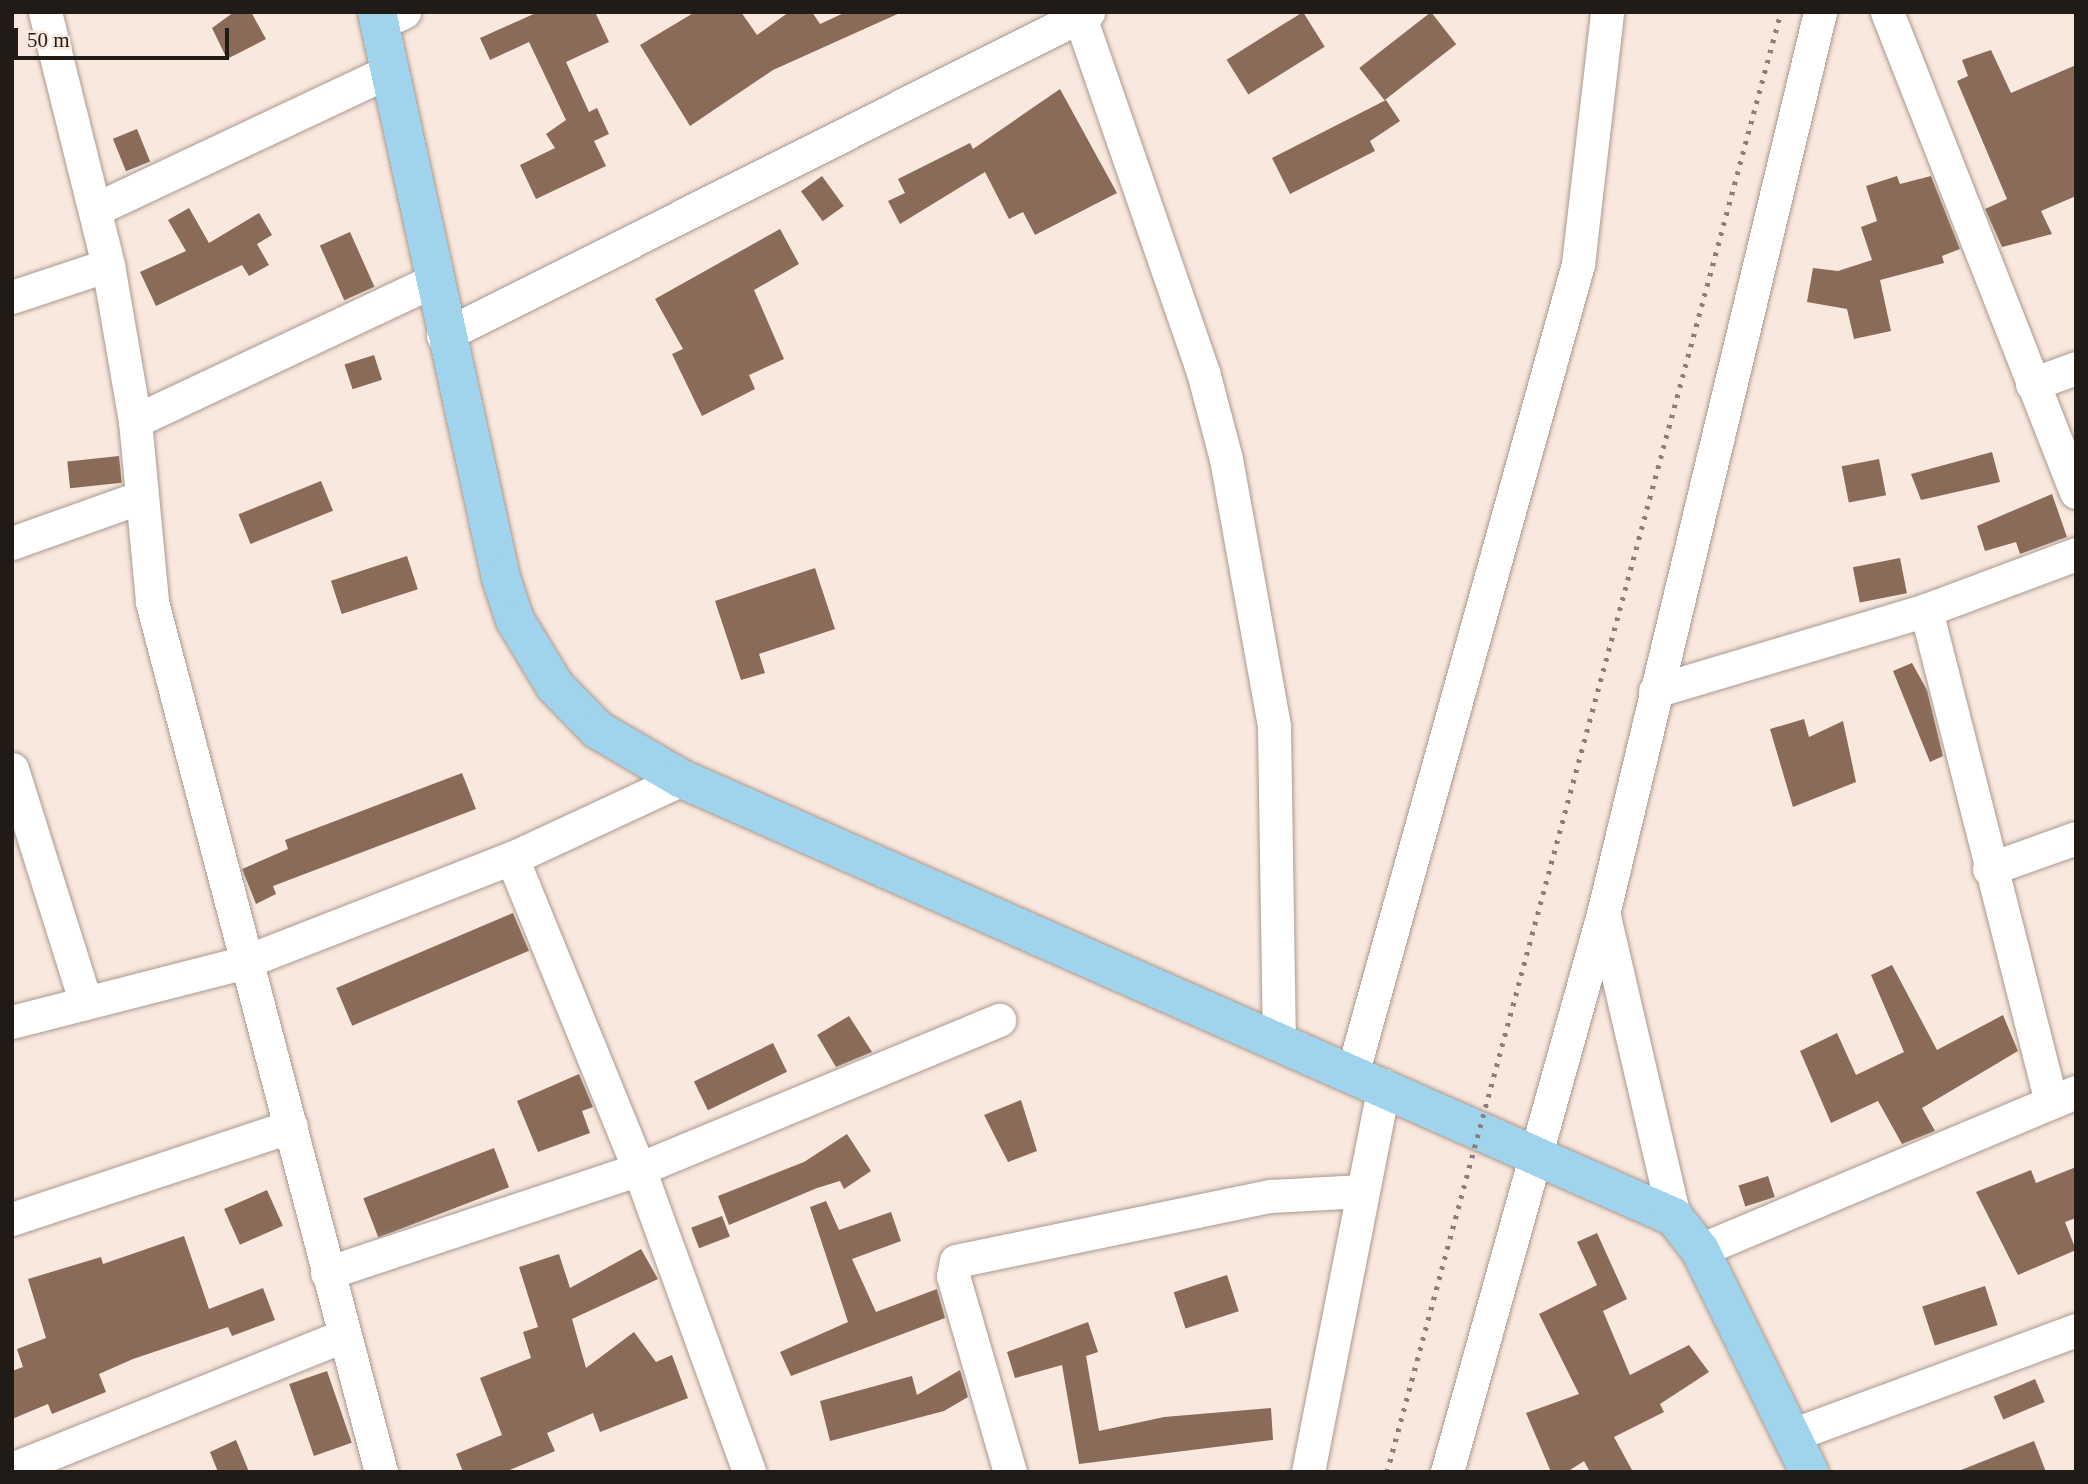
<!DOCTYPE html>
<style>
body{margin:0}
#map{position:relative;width:2088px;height:1484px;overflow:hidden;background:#f9e8de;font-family:"Times New Roman",serif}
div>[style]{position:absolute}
.building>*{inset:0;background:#896b58;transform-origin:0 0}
.roads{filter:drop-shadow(0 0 2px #a8998f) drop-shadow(0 0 2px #a8998f)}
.street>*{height:33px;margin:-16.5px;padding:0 16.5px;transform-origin:16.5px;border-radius:16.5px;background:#fff}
.primary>*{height:38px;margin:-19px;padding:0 19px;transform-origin:19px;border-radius:19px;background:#a0d4ec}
.rail>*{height:5px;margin-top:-2.5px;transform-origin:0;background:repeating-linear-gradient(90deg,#8a7f78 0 3.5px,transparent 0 10.5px)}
span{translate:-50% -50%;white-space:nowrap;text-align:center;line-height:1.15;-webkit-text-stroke:6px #f9e8de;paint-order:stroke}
.frame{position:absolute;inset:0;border:14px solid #211b17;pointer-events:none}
.scale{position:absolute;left:14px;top:28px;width:215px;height:32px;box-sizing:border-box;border:4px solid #211b17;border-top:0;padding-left:9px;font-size:21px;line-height:24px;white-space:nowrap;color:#211b17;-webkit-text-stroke:5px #f9e8de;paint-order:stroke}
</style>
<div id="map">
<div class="building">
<div style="clip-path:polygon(234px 12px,251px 12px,266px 39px,227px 59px,212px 28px)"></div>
<div style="clip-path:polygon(538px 12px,595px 12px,609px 42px,566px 62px,589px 112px,597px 108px,609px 134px,594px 141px,606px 166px,536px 199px,520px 165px,555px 148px,546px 134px,566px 120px,529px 42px,490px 60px,480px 38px)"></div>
<div style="clip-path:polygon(695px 12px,741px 12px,757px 35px,789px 12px,812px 12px,820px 24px,846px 12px,902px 12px,773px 70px,690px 126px,640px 45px)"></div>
<div style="left:1303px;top:12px;width:41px;height:90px;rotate:58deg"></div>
<div style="left:1431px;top:12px;width:41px;height:91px;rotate:52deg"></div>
<div style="clip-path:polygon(1991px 50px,2011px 93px,2076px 65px,2076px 196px,2041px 211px,2052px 234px,2002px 247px,1985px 209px,2007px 199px,1957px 81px,1968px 76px,1962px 60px)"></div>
<div style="clip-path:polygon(1060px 89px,1117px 193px,1035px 235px,1023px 212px,1009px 219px,985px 172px,900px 224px,888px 201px,905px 193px,898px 179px,970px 143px,973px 149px)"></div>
<div style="clip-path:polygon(1386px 100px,1400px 121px,1370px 141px,1375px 151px,1290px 194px,1272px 158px)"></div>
<div style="left:137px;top:129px;width:35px;height:26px;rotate:68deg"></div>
<div style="left:822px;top:176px;width:37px;height:26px;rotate:54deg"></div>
<div style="clip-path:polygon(1897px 176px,1900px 184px,1931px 176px,1960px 249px,1942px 256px,1944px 263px,1880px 280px,1891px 331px,1854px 339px,1847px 309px,1807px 302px,1813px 268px,1838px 271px,1872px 260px,1861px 227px,1877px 221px,1866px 186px)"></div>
<div style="clip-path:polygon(189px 208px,209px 243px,259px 213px,272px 235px,257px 244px,269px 265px,249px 276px,242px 265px,156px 306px,140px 272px,186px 251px,168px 220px)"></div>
<div style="clip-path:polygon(780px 229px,799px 264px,754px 290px,784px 359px,749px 375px,755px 389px,702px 416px,672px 354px,683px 349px,655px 299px)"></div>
<div style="left:350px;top:232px;width:60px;height:33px;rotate:66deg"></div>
<div style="left:374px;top:355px;width:26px;height:31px;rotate:72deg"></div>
<div style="clip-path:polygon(1992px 452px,2000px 482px,1921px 500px,1911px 474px)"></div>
<div style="left:119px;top:456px;width:27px;height:52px;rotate:84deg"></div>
<div style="left:1879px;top:459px;width:37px;height:38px;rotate:79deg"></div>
<div style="left:321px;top:481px;width:32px;height:89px;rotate:68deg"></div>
<div style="clip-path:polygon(2052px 494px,2067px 537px,2020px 554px,2016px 542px,1985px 551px,1977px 526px)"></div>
<div style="left:407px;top:556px;width:35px;height:80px;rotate:72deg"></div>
<div style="left:1900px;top:558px;width:36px;height:48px;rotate:79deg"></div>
<div style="clip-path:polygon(815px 568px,835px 629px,759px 654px,765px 673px,741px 680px,715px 601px)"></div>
<div style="clip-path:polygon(1912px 663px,1927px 690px,1943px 756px,1930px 762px,1893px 671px)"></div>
<div style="clip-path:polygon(1804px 719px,1809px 737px,1843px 721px,1856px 782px,1793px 807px,1770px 729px)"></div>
<div style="clip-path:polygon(462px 773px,476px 809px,273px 886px,276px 894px,256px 904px,242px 869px,288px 849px,285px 840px)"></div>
<div style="left:513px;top:913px;width:41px;height:192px;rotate:67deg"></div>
<div style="clip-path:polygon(1892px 965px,1937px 1050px,2003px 1015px,2018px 1051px,1922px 1108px,1935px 1131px,1902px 1144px,1878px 1101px,1831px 1123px,1800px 1051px,1837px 1033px,1856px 1075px,1904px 1052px,1871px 975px)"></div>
<div style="clip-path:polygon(849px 1016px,872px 1052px,836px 1067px,817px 1035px)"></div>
<div style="left:773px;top:1043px;width:32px;height:88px;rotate:64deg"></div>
<div style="clip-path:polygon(579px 1074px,593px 1107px,582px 1111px,590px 1133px,538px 1152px,517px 1101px)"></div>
<div style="clip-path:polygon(1021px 1100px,1037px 1151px,1008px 1162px,984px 1115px)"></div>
<div style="clip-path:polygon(847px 1134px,871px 1171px,844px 1189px,840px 1181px,817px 1188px,729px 1225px,718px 1196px,804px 1162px)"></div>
<div style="left:494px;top:1148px;width:42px;height:140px;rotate:69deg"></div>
<div style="clip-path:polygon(2076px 1167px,2076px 1218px,2065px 1222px,2076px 1250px,2018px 1275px,1976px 1192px,2031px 1170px,2036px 1183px)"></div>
<div style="left:1768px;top:1176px;width:22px;height:31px;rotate:72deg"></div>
<div style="left:267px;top:1190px;width:39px;height:47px;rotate:66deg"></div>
<div style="clip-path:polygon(826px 1201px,839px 1230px,891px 1212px,901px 1241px,852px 1259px,876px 1312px,937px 1289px,945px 1318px,791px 1376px,780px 1352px,848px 1322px,810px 1207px)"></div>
<div style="left:722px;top:1216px;width:22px;height:33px;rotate:69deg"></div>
<div style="clip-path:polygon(1597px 1233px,1627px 1299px,1603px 1311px,1630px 1375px,1689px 1345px,1709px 1372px,1660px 1404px,1664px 1412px,1614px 1437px,1633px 1472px,1590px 1472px,1584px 1461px,1567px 1472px,1551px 1472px,1526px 1413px,1579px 1394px,1539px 1314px,1597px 1285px,1577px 1242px)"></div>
<div style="clip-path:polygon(184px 1236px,209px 1309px,263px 1288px,275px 1320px,232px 1336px,228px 1327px,133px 1359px,99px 1374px,106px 1392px,52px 1414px,48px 1404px,12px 1419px,12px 1371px,23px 1367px,17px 1349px,46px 1338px,28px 1279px,101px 1257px,103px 1264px)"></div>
<div style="clip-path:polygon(641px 1249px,658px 1279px,572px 1319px,586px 1368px,634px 1332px,656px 1362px,672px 1355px,688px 1398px,600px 1432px,593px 1413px,547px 1433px,555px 1451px,505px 1472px,463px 1472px,456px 1454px,502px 1435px,480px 1378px,531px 1358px,523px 1332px,538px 1327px,519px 1267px,559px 1254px,570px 1288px)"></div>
<div style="left:1227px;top:1275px;width:38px;height:56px;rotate:72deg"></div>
<div style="left:1985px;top:1286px;width:41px;height:66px;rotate:72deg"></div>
<div style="clip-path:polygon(1088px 1322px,1098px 1352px,1086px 1356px,1099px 1431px,1164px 1417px,1271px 1408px,1273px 1440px,1079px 1464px,1062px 1365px,1015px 1378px,1007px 1352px)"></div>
<div style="clip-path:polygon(960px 1370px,968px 1397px,944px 1411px,830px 1441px,820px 1401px,912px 1376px,917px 1395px)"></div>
<div style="left:327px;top:1371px;width:76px;height:40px;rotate:71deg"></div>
<div style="left:2035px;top:1379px;width:25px;height:45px;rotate:67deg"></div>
<div style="clip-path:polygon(236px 1440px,249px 1472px,218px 1472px,210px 1452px)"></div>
<div style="clip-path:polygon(2034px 1441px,2046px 1472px,1961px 1472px,1961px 1470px)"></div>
</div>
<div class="roads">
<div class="street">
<div style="left:45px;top:12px;width:261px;rotate:76deg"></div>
<div style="left:108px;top:265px;width:158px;rotate:80.2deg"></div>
<div style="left:135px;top:421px;width:182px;rotate:84.6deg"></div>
<div style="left:152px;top:602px;width:900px;rotate:75.25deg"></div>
<div style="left:1887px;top:12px;width:516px;rotate:68.51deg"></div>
<div style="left:1080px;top:17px;width:376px;rotate:70.9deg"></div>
<div style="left:1203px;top:372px;width:90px;rotate:75.2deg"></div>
<div style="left:1226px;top:459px;width:272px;rotate:79.8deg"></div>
<div style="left:1274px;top:727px;width:311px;rotate:89.1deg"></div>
<div style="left:379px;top:24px;width:28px;rotate:-26deg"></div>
<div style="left:96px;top:209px;width:324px;rotate:-25.2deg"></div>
<div style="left:12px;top:297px;width:101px;rotate:-18.4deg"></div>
<div style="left:443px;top:336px;width:722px;rotate:-26.67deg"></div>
<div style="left:2032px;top:384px;width:47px;rotate:-20deg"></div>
<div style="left:135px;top:421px;width:327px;rotate:-25.2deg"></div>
<div style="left:12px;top:543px;width:137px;rotate:-19.6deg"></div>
<div style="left:1926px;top:610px;width:508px;rotate:75.74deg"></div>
<div style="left:1655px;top:691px;width:283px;rotate:-16.6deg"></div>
<div style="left:1926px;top:610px;width:160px;rotate:-20.5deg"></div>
<div style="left:12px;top:769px;width:245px;rotate:72.5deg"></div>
<div style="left:512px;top:858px;width:336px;rotate:67.8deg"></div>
<div style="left:639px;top:1169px;width:322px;rotate:70deg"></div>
<div style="left:1989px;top:869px;width:92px;rotate:-19.6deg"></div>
<div style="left:1604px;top:916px;width:309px;rotate:76.9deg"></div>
<div style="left:12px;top:1022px;width:237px;rotate:-14.4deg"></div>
<div style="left:242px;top:963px;width:290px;rotate:-21.3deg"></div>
<div style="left:512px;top:858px;width:187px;rotate:-24.9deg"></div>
<div style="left:1353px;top:1071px;width:838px;rotate:-74.42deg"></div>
<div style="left:1578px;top:264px;width:254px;rotate:-83.4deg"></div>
<div style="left:12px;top:1219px;width:294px;rotate:-18.4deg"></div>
<div style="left:1700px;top:1250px;width:408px;rotate:-22.8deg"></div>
<div style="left:327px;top:1273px;width:329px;rotate:-18.4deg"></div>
<div style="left:639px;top:1169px;width:390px;rotate:-22.5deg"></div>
<div style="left:1792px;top:1435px;width:303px;rotate:-20.3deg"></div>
<div style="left:12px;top:1469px;width:354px;rotate:-21.9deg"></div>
<div style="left:1010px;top:1472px;width:204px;rotate:-106.2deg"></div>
<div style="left:953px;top:1276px;width:15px;rotate:-79deg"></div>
<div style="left:956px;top:1261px;width:322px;rotate:-11.7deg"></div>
<div style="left:1271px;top:1196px;width:91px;rotate:-3.1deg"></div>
<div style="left:1308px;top:1472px;width:394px;rotate:-78.9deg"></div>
<div style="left:1447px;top:1472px;width:579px;rotate:-74.38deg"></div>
<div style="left:1603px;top:914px;width:928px;rotate:-76.47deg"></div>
</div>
<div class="primary">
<div style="left:377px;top:12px;width:579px;rotate:77.64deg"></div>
<div style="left:501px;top:578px;width:44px;rotate:71.6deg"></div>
<div style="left:515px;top:620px;width:77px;rotate:58.8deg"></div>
<div style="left:555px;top:686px;width:62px;rotate:45.7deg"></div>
<div style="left:598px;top:730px;width:97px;rotate:30.3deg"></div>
<div style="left:682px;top:779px;width:1084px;rotate:23.82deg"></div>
<div style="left:1674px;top:1217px;width:42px;rotate:51.8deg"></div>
<div style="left:1700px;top:1250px;width:247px;rotate:63.8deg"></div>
</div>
</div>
<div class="rail">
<div style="left:1387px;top:1472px;width:1512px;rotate:-74.9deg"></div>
</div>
<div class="frame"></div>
<div class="scale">50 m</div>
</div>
